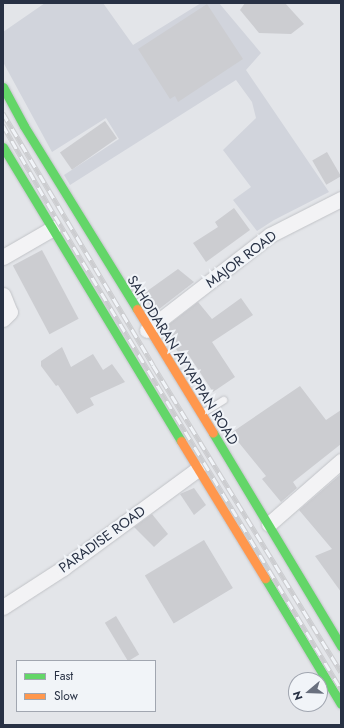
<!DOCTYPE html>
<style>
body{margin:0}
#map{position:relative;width:344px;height:728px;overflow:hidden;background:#e3e5e9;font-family:Jost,sans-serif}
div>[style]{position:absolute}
.built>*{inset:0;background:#d1d4dc}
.building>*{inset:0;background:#cccdd1;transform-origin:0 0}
.roads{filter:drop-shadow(0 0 1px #c1c3c7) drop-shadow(0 0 1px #c1c3c7)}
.lane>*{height:7px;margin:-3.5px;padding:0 3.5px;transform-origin:3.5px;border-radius:3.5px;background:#f3f3f5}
.street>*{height:15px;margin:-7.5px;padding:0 7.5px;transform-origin:7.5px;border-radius:7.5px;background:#f3f3f5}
.fast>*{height:9px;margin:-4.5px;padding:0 4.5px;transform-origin:4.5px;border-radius:4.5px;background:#63d668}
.slow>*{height:9px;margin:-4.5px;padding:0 4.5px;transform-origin:4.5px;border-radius:4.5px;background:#ff974d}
.rail>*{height:4.5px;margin-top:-2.25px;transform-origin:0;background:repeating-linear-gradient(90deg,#f1f4f8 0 9px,#cccdd0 0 18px);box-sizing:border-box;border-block:1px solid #cccdd0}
span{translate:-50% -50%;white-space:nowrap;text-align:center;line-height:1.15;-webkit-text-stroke:4px #f1f4f8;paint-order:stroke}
.street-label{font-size:14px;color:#283144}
.frame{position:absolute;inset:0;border:4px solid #283144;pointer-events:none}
.legend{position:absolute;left:16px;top:660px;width:140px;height:52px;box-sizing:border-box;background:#f1f4f8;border:1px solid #a1a6b0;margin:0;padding:5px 7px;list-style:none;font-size:12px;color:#283144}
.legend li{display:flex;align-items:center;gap:8px;height:20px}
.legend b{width:20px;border:1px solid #a1a6b0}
.north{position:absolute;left:288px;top:672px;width:40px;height:40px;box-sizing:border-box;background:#f1f4f8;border:1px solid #a1a6b0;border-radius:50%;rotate:251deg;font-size:11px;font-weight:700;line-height:16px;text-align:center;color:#283144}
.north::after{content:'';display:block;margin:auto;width:14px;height:18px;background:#69707e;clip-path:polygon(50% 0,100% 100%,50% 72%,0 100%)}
</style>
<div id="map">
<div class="built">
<div style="clip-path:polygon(45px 3px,103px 3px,133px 45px,201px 3px,219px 3px,261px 53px,246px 70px,329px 192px,274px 220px,257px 231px,233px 200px,251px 187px,223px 150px,256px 118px,252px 102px,236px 80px,70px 185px,64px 175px,119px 139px,106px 118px,52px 152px,3px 62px,3px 32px)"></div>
</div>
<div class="building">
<div style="clip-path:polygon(245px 3px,285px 3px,304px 24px,291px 34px,259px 33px,240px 10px)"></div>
<div style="clip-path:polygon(207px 4px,243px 59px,178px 102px,175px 96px,170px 99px,138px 49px)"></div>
<div style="left:105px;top:121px;width:21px;height:55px;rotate:55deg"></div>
<div style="left:327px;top:152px;width:28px;height:17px;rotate:60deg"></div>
<div style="clip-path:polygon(234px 208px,250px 230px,206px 262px,193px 243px,218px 227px,215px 222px)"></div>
<div style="left:42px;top:250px;width:78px;height:33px;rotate:62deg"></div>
<div style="clip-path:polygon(178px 269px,194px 282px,154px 313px,143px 294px)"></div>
<div style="clip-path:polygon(241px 298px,253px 315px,212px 342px,235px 377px,213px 392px,188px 354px,182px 358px,163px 329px,198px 302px,212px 319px)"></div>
<div style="clip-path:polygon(62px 347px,71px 367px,93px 354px,103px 370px,112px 364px,125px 382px,90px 398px,94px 405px,77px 414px,58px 385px,56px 386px,41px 366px,41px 361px)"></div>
<div style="clip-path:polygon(300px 386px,326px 420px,341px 410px,341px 444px,293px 482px,297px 488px,281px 502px,262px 479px,266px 476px,231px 433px)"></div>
<div style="clip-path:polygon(341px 474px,341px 592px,315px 556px,332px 549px,299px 510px)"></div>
<div style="clip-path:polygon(194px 488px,206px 505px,194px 515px,180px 494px)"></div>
<div style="clip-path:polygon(152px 514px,168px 534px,154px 547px,134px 527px)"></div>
<div style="left:204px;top:540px;width:56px;height:69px;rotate:59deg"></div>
<div style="left:116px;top:616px;width:45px;height:13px;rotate:59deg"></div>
</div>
<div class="roads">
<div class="lane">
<div style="left:202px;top:413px;width:25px;rotate:-32deg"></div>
</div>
<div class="street">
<div style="left:3px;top:257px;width:58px;rotate:-30.1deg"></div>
<div style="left:3px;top:295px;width:18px;rotate:68deg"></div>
<div style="left:10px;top:312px;width:10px;rotate:135deg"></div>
<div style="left:147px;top:330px;width:155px;rotate:-37.7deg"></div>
<div style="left:270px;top:235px;width:80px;rotate:-26.9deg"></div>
<div style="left:269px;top:524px;width:96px;rotate:-41.2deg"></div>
<div style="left:3px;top:607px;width:72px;rotate:-33deg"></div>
<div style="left:63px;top:568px;width:167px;rotate:-36.3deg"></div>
</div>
<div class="fast">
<div style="left:3px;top:87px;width:44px;rotate:61.7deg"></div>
<div style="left:24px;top:126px;width:215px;rotate:58.3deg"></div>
<div style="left:3px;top:147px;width:344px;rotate:58.8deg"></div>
<div style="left:213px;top:433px;width:249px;rotate:59deg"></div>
<div style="left:265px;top:578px;width:147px;rotate:58.9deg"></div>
</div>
<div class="slow">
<div style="left:137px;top:309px;width:145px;rotate:58.5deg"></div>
<div style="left:181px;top:441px;width:161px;rotate:58.5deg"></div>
</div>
</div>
<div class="rail">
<div style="left:3px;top:113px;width:293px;rotate:59.2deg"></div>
<div style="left:153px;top:365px;width:360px;rotate:58.5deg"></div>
<div style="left:3px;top:125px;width:105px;rotate:60.3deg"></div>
<div style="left:55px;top:216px;width:553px;rotate:58.84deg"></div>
</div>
<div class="street-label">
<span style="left:241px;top:259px;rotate:-37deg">MAJOR ROAD</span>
<span style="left:183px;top:360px;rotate:58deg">SAHODARAN AYYAPPAN ROAD</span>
<span style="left:102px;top:539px;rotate:-36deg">PARADISE ROAD</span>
</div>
<div class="frame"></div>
<ul class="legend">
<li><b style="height:5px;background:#63d668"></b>Fast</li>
<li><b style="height:5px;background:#ff974d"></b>Slow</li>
</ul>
<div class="north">N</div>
</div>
